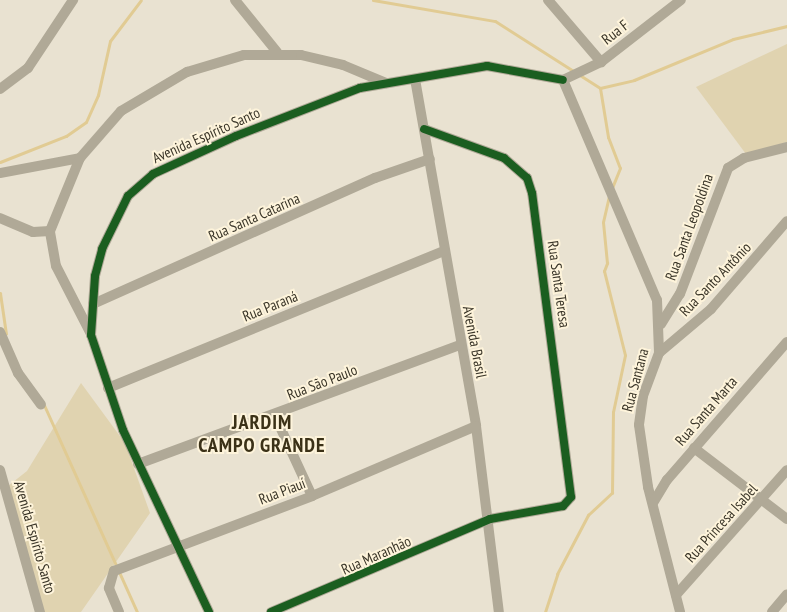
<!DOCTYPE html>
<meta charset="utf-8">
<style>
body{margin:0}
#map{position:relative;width:787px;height:612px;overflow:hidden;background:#e9e2d1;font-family:"PT Sans Narrow",sans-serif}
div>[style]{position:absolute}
.green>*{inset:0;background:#e0d3b0}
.stream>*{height:3px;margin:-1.5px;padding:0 1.5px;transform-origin:1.5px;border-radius:1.5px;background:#e1cb93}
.minor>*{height:10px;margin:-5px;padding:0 5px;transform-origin:5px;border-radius:5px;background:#b0a997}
.cycleway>*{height:8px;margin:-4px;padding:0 4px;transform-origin:4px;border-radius:4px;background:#1b5e20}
span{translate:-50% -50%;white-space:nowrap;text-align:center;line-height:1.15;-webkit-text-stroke:4px #fef4db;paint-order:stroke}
.street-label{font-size:15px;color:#3a3528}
.district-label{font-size:20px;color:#3b3117;font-weight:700;letter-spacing:1px}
</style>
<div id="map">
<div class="green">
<div style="clip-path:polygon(787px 44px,787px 142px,746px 154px,696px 87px)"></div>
<div style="clip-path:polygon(81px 383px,125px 443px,150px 513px,81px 612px,44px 612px,8px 486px,27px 471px)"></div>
</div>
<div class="stream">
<div style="left:373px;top:0;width:124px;rotate:9.8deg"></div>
<div style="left:495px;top:21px;width:125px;rotate:32.5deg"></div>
<div style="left:600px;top:88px;width:35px;rotate:-13deg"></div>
<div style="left:634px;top:80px;width:107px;rotate:-22.5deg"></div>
<div style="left:733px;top:39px;width:56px;rotate:-13.5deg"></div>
<div style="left:600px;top:88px;width:50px;rotate:80.7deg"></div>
<div style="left:608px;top:137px;width:33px;rotate:69deg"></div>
<div style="left:620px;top:168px;width:22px;rotate:112deg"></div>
<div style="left:0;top:162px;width:71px;rotate:-21.5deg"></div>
<div style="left:66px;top:136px;width:24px;rotate:-35deg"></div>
<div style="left:86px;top:122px;width:30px;rotate:-66deg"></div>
<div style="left:98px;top:95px;width:55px;rotate:-77.5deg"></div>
<div style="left:110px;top:41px;width:51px;rotate:-52.9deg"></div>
<div style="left:0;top:293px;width:41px;rotate:81.7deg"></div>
<div style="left:44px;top:405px;width:227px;rotate:65.8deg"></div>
<div style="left:545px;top:612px;width:40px;rotate:-72deg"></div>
<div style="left:557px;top:574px;width:67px;rotate:-62.3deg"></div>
<div style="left:588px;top:515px;width:33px;rotate:-43deg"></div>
<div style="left:612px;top:493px;width:81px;rotate:-89.3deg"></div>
<div style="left:613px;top:412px;width:58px;rotate:-78.1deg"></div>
<div style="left:625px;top:355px;width:87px;rotate:-104deg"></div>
<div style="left:604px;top:271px;width:9px;rotate:-69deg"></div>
<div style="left:607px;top:263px;width:41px;rotate:-95.6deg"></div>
<div style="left:603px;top:222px;width:27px;rotate:-77deg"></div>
</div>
<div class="minor">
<div style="left:235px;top:0;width:67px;rotate:51.1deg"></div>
<div style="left:548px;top:0;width:82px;rotate:49.5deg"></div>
<div style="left:415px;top:79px;width:352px;rotate:80deg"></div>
<div style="left:476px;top:426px;width:187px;rotate:83deg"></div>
<div style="left:563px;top:80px;width:239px;rotate:66.9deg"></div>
<div style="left:657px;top:300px;width:53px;rotate:87.8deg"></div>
<div style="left:659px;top:353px;width:46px;rotate:110.4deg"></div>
<div style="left:643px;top:396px;width:29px;rotate:98deg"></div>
<div style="left:639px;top:425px;width:63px;rotate:81.7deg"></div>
<div style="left:648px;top:487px;width:129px;rotate:75.6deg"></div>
<div style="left:563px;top:80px;width:42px;rotate:-25.3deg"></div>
<div style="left:601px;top:62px;width:101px;rotate:-37.8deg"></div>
<div style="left:0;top:89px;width:35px;rotate:-37deg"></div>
<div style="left:28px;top:68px;width:82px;rotate:-56.5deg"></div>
<div style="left:0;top:173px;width:81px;rotate:-10.6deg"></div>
<div style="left:0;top:218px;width:36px;rotate:23deg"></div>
<div style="left:33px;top:232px;width:17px;rotate:-3deg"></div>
<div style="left:93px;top:304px;width:309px;rotate:-24.1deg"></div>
<div style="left:375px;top:178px;width:58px;rotate:-19.1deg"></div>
<div style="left:661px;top:324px;width:36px;rotate:-58deg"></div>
<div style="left:680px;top:294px;width:135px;rotate:-69.1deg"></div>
<div style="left:728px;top:168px;width:19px;rotate:-32deg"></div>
<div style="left:744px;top:158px;width:44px;rotate:-14.3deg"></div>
<div style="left:0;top:332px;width:45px;rotate:66.3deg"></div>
<div style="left:18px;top:373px;width:39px;rotate:54deg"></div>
<div style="left:91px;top:334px;width:76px;rotate:-117.2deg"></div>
<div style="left:56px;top:266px;width:36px;rotate:-100deg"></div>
<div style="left:50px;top:231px;width:79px;rotate:-67.7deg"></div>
<div style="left:80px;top:158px;width:62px;rotate:-48.9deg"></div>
<div style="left:121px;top:111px;width:77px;rotate:-30.6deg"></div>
<div style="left:187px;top:72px;width:59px;rotate:-16.6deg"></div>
<div style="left:244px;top:55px;width:57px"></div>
<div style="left:301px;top:55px;width:43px;rotate:13.4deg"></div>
<div style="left:343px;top:65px;width:47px;rotate:22.7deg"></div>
<div style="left:659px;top:353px;width:68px;rotate:-40.2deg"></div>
<div style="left:711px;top:309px;width:116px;rotate:-49.2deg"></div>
<div style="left:108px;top:388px;width:363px;rotate:-22.2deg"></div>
<div style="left:275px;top:416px;width:88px;rotate:65.2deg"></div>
<div style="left:694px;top:448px;width:117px;rotate:37.4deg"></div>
<div style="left:138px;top:464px;width:342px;rotate:-20.3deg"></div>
<div style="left:0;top:470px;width:148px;rotate:74.3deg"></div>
<div style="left:653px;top:503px;width:27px;rotate:-59deg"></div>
<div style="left:667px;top:480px;width:183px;rotate:-49deg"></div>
<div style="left:676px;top:595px;width:167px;rotate:-48.4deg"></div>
<div style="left:119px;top:612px;width:26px;rotate:-113deg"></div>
<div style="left:109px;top:588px;width:18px;rotate:-74deg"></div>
<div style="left:114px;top:571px;width:212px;rotate:-20.7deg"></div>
<div style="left:312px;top:496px;width:178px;rotate:-23.1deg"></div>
<div style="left:209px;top:612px;width:201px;rotate:-115.3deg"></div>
<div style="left:123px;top:430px;width:100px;rotate:-108.6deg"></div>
<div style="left:91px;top:335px;width:59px;rotate:-86.1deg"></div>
<div style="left:95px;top:276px;width:28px;rotate:-75deg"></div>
<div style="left:102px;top:249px;width:59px;rotate:-63.9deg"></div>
<div style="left:128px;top:196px;width:33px;rotate:-41deg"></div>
<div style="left:153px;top:174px;width:91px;rotate:-24.6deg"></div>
<div style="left:236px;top:136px;width:133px;rotate:-21.2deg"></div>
<div style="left:360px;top:88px;width:129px;rotate:-9.8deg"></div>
<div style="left:487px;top:66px;width:77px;rotate:10.4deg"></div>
<div style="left:271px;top:612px;width:238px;rotate:-23deg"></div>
<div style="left:490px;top:519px;width:74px;rotate:-10.1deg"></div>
<div style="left:563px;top:506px;width:12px;rotate:-48deg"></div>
<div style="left:571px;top:497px;width:306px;rotate:-97.3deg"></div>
<div style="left:532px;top:193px;width:16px;rotate:-108deg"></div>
<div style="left:527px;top:178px;width:30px;rotate:-139deg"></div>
<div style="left:504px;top:158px;width:85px;rotate:-160.1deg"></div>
<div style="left:772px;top:612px;width:23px;rotate:-50deg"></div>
</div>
<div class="cycleway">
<div style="left:209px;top:612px;width:201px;rotate:-115.3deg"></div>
<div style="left:123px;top:430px;width:100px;rotate:-108.6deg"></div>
<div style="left:91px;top:335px;width:59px;rotate:-86.1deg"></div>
<div style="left:95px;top:276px;width:28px;rotate:-75deg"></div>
<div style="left:102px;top:249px;width:59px;rotate:-63.9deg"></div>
<div style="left:128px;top:196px;width:33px;rotate:-41deg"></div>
<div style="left:153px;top:174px;width:91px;rotate:-24.6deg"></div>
<div style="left:236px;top:136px;width:133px;rotate:-21.2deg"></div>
<div style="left:360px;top:88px;width:129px;rotate:-9.8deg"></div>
<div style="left:487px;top:66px;width:77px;rotate:10.4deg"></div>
<div style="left:271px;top:612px;width:238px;rotate:-23deg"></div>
<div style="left:490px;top:519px;width:74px;rotate:-10.1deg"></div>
<div style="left:563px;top:506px;width:12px;rotate:-48deg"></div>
<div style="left:571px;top:497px;width:306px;rotate:-97.3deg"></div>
<div style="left:532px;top:193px;width:16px;rotate:-108deg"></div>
<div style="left:527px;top:178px;width:30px;rotate:-139deg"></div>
<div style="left:504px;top:158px;width:85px;rotate:-160.1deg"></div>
</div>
<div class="street-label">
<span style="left:615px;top:32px;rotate:-38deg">Rua F</span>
<span style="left:206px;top:135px;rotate:-24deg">Avenida Espírito Santo</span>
<span style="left:254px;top:217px;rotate:-24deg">Rua Santa Catarina</span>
<span style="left:689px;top:227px;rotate:-70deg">Rua Santa Leopoldina</span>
<span style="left:715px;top:279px;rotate:-46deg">Rua Santo Antônio</span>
<span style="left:559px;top:284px;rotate:82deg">Rua Santa Teresa</span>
<span style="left:270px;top:306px;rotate:-22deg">Rua Paraná</span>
<span style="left:475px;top:342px;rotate:79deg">Avenida Brasil</span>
<span style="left:635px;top:380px;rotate:-75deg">Rua Santana</span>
<span style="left:322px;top:382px;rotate:-21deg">Rua São Paulo</span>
<span style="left:706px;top:411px;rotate:-49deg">Rua Santa Marta</span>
<span style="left:282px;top:491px;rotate:-21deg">Rua Piauí</span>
<span style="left:721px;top:523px;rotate:-48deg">Rua Princesa Isabel</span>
<span style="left:35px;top:537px;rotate:74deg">Avenida Espírito Santo</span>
<span style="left:376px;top:555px;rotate:-24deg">Rua Maranhão</span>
</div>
<div class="district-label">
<span style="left:262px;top:434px">JARDIM<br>CAMPO GRANDE</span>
</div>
</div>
